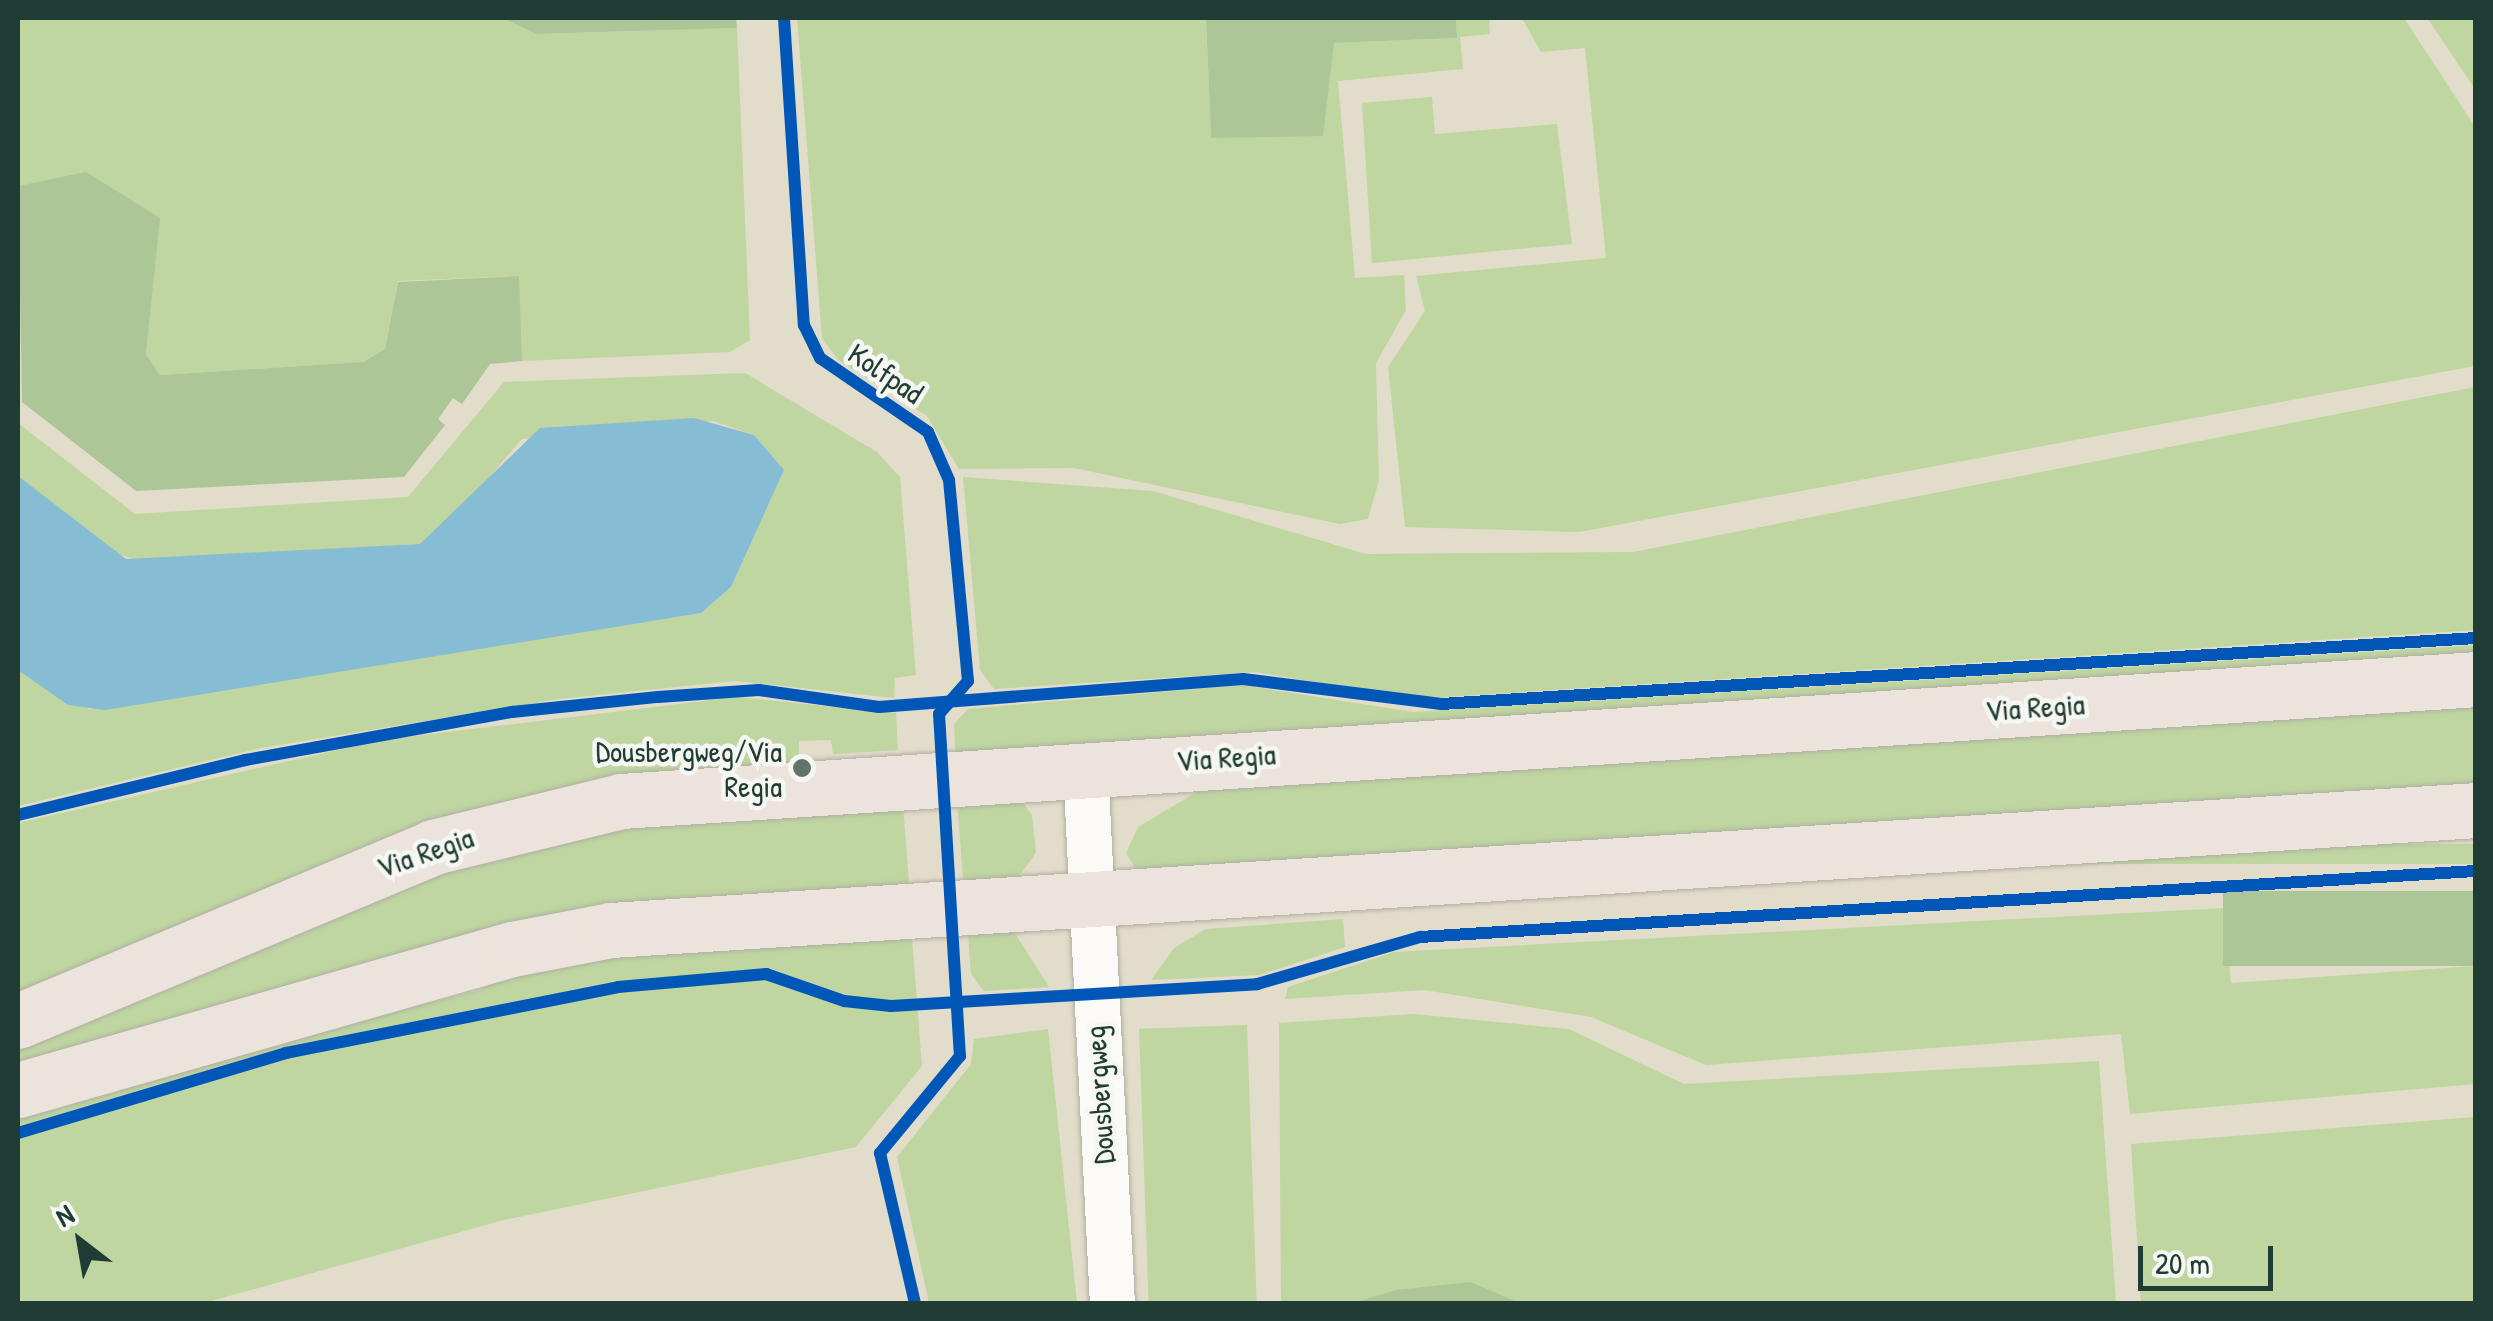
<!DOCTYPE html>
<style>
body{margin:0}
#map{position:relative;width:2493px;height:1321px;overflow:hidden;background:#e2dcca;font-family:"Patrick Hand",sans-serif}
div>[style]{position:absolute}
.green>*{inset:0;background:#bfd6a1;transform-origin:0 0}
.forest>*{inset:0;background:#adc697;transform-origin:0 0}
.water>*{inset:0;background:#86bcd4}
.roads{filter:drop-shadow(0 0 2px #afaea2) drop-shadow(0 0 2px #afaea2)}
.street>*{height:45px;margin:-22.5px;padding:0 22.5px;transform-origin:22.5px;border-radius:22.5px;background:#fbfaf7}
.primary>*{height:55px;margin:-27.5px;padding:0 27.5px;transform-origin:27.5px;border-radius:27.5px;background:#ece4dc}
.cycleway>*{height:12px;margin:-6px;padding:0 6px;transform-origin:6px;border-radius:6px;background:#0057b8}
.dots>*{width:28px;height:28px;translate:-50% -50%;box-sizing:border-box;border:5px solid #f6f6f2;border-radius:50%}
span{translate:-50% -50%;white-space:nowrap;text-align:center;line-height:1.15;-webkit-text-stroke:9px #f6f6f2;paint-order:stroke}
.street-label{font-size:30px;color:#1f3d34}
.poi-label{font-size:30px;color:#1f3d34}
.right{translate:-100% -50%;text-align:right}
.frame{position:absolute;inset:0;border:20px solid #1f3d34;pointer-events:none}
.north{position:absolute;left:30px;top:1191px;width:100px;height:100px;-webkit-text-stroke:8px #f6f6f2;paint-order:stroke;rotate:329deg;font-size:28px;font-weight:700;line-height:40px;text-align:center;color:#1f3d34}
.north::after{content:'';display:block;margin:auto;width:35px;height:45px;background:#1f3d34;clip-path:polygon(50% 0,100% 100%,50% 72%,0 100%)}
.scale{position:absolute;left:2138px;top:1246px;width:135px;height:45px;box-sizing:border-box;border:5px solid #1f3d34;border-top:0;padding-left:12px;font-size:30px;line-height:35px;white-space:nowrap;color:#1f3d34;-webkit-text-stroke:8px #f6f6f2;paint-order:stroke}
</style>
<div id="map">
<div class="green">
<div style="clip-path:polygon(18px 18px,503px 18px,536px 34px,737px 28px,750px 340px,730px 352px,522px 361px,518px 276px,398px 281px,385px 349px,363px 362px,160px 375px,146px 354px,159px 218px,86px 173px,18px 186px)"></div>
<div style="clip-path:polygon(797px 18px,1206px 18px,1211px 138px,1334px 43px,1457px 38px,1456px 18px,1489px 18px,1490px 34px,1460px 37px,1463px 69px,1338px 81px,1355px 278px,1404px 275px,1406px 310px,1376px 363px,1379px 480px,1368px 519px,1340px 524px,1074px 468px,959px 469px,927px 416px,838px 360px,822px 338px)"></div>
<div style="clip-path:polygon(1504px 18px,2404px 18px,2475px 127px,2475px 366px,1579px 532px,1405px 527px,1388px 367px,1425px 311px,1416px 276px,1606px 258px,1585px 48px,1541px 52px,1523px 20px)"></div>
<div style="clip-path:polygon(2427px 18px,2475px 18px,2475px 89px)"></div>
<div style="clip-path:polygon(1432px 97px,1435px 134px,1557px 124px,1572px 244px,1372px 263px,1362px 103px)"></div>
<div style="clip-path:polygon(745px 373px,877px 452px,900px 477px,916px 675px,895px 678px,894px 698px,734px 681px,559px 699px,261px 748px,18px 806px,18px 670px,89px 709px,701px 613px,731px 587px,784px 470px,754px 435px,713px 421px,522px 439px,441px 533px,420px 544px,136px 560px,107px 550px,18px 476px,18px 423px,135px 514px,408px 497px,504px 382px)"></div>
<div style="clip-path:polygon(2475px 387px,2475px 630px,1417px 699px,1255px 672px,994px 689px,980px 670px,963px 477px,1153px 491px,1366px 554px,1633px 552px)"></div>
<div style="clip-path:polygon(2475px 645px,2475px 664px,956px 759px,954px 724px,968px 709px,1242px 685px,1413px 712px)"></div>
<div style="clip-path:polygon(2475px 694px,2475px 799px,1141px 878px,1126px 853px,1138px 827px,1202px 789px)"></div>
<div style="clip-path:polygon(737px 697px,896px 713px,898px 750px,833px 754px,831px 740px,799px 741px,799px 770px,682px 780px,18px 1008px,18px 823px,381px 740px)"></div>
<div style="clip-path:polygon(956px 789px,1020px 799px,1032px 815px,1036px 853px,1013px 884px,964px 890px)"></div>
<div style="clip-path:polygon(902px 790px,910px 898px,738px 908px,18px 1078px,18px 1037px,511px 840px)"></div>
<div style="left:2475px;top:844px;width:20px;height:1004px;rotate:90deg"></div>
<div style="clip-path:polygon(2224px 908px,2231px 983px,2475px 966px,2475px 1084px,2130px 1114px,2121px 1034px,1706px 1065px,1591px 1017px,1424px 990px,1285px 999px,1288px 987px,1394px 952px)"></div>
<div style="clip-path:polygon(1343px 919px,1345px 947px,1259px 975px,1151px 980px,1174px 948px,1206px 929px)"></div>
<div style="clip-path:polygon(967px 921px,1014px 932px,1049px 987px,984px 991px,971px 974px)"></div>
<div style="clip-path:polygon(911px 925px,922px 1066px,856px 1147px,504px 1220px,204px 1303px,18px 1303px,18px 1107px,476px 991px,546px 960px)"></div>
<div style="clip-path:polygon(1413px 1014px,1569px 1029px,1684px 1084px,2099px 1061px,2116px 1303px,1519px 1304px,1471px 1282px,1353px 1303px,1281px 1303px,1279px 1023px)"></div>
<div style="left:1247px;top:1025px;width:278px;height:108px;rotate:88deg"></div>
<div style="clip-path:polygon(1048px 1029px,1077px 1303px,929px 1303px,897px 1157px,971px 1064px,974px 1039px)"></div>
<div style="clip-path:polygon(2475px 1117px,2475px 1303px,2141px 1303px,2131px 1144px)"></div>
</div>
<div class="forest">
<div style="clip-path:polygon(503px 18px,736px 18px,737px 28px,536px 34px)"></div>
<div style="clip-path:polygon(1206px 18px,1456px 18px,1457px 38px,1334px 43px,1323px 136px,1211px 138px)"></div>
<div style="clip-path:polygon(86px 172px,160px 218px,146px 354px,160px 375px,363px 362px,385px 349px,398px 282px,519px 276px,522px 361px,490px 364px,462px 404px,453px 398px,438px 419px,445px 425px,404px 477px,136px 491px,22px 402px,18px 186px)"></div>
<div style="left:2475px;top:891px;width:75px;height:252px;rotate:90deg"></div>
<div style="clip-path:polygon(1471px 1282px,1519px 1303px,1353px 1303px,1396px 1290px)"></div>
</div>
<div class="water">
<div style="clip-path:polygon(694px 418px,754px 435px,784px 470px,731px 587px,701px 613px,105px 710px,68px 705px,18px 670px,18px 476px,126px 559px,420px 544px,540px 428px)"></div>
</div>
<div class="roads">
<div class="street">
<div style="left:1085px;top:766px;width:539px;rotate:87.13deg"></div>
</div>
<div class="primary">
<div style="left:18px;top:1021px;width:450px;rotate:-22.7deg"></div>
<div style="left:433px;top:847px;width:194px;rotate:-13.7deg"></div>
<div style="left:621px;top:801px;width:1859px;rotate:-3.76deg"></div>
<div style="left:18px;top:1090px;width:514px;rotate:-15.93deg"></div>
<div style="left:512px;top:949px;width:101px;rotate:-10.9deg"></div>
<div style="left:611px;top:930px;width:1869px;rotate:-3.68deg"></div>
</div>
</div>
<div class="cycleway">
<div style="left:784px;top:18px;width:308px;rotate:86.3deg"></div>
<div style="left:804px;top:325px;width:37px;rotate:64deg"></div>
<div style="left:820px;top:358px;width:131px;rotate:34.4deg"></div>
<div style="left:928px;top:432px;width:52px;rotate:66.4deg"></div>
<div style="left:949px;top:480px;width:202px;rotate:84.6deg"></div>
<div style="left:968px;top:681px;width:44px;rotate:131.3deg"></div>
<div style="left:939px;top:714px;width:343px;rotate:86.5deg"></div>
<div style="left:960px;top:1056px;width:126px;rotate:129.5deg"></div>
<div style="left:880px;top:1153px;width:155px;rotate:76.9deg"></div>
<div style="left:18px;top:815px;width:234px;rotate:-13.6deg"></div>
<div style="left:245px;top:760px;width:271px;rotate:-10.2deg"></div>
<div style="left:512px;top:712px;width:147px;rotate:-5.9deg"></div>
<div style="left:658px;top:697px;width:101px;rotate:-4deg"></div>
<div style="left:759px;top:690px;width:121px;rotate:8.1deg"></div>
<div style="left:879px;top:707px;width:365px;rotate:-4.4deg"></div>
<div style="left:1243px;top:679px;width:200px;rotate:7.2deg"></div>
<div style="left:1441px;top:704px;width:1037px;rotate:-3.65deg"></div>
<div style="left:18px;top:1133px;width:280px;rotate:-16.6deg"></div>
<div style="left:286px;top:1053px;width:338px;rotate:-11.2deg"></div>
<div style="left:618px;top:987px;width:149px;rotate:-5deg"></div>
<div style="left:766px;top:974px;width:83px;rotate:19.1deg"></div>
<div style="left:844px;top:1001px;width:47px;rotate:6.1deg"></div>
<div style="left:891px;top:1006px;width:367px;rotate:-3.4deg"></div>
<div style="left:1257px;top:984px;width:170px;rotate:-16.1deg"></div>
<div style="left:1420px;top:937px;width:1058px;rotate:-3.58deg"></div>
</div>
<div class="dots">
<div style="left:802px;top:768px;background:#637568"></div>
</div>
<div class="street-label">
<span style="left:886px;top:373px;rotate:34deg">Kolfpad</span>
<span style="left:2035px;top:707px;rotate:-4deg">Via Regia</span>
<span style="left:1226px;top:757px;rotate:-4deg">Via Regia</span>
<span style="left:425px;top:852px;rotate:-19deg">Via Regia</span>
<span style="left:1099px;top:1095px;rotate:-94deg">Dousbergweg</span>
</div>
<div class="poi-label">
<span class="right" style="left:782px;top:768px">Dousbergweg/Via<br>Regia</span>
</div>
<div class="frame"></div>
<div class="north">N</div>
<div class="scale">20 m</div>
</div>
